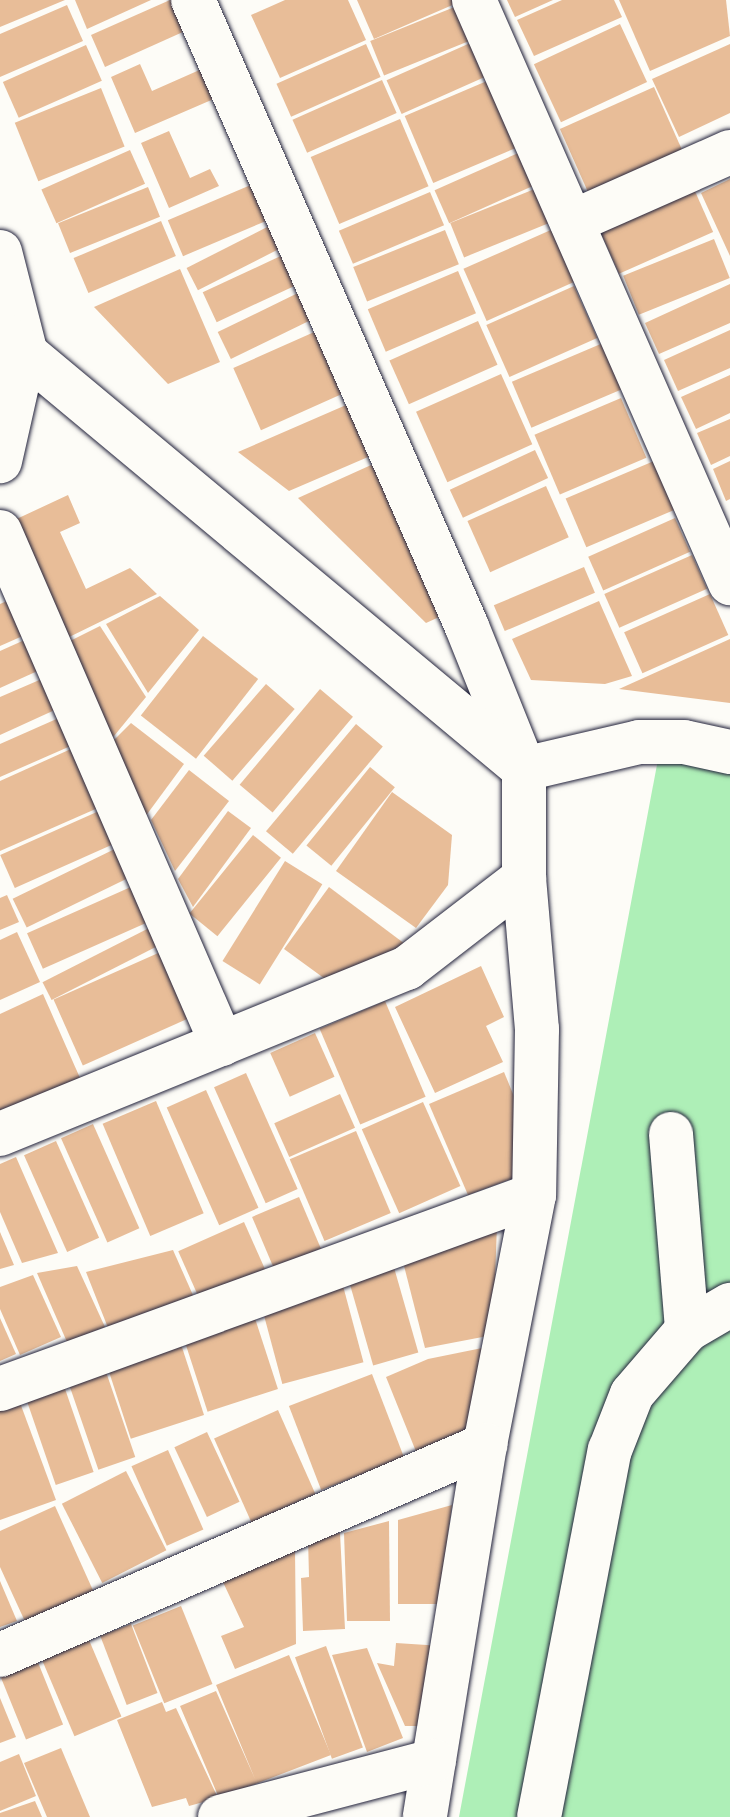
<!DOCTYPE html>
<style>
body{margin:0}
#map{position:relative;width:730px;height:1817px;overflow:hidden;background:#fdfcf7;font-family:"Playpen Sans",sans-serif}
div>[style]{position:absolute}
.green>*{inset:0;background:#aeefb7}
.building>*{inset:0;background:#e8bd98;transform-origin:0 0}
.roads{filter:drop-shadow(0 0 2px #22223b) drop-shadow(0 0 2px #22223b)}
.minor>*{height:44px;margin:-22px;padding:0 22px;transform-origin:22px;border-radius:22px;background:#fdfcf7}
span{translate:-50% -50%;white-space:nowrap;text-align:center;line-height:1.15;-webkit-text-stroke:6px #fdfcf7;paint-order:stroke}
</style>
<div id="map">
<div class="green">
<div style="clip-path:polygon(662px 738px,730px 751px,730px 1817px,459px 1817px)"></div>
</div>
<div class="building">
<div style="clip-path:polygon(0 0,65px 0,0 27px)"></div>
<div style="clip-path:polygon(75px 0,151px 0,87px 29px)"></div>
<div style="clip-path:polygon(170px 0,183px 0,194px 27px,105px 67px,91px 35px)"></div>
<div style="clip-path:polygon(285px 0,348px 0,366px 40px,280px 78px,251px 15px)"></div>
<div style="clip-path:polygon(357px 0,464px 0,374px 39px)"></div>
<div style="clip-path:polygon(507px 0,553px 0,515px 17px)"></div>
<div style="clip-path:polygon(562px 0,614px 0,622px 17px,534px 56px,517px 20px)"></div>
<div style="clip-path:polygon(619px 0,726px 0,730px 36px,650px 71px)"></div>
<div style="left:462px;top:4px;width:37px;height:99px;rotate:68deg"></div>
<div style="clip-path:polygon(67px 5px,83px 41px,0 77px,0 34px)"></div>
<div style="left:620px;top:24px;width:64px;height:95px;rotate:65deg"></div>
<div style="left:477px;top:40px;width:37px;height:99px;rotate:66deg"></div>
<div style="left:366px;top:44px;width:36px;height:98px;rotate:66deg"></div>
<div style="clip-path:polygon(730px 44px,730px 113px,679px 137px,652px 79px)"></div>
<div style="left:86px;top:45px;width:39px;height:91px;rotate:66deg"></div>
<div style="clip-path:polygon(140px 64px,152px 91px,204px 68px,216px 98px,135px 133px,111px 77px)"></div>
<div style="left:494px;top:78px;width:73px;height:97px;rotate:67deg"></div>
<div style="left:382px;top:80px;width:36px;height:98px;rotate:66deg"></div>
<div style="left:654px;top:87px;width:77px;height:103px;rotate:66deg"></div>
<div style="left:101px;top:88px;width:63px;height:93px;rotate:68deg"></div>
<div style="left:400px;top:119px;width:73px;height:97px;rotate:67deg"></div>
<div style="clip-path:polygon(169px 131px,190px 178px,210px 169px,219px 186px,169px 208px,141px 143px)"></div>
<div style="left:130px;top:150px;width:37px;height:97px;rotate:66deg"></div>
<div style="left:525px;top:150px;width:36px;height:99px;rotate:66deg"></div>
<div style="clip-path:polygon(730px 179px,730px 256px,701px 193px)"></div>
<div style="left:258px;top:182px;width:39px;height:98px;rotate:67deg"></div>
<div style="left:542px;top:186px;width:37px;height:99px;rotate:68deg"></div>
<div style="left:148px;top:187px;width:32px;height:97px;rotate:68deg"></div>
<div style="left:694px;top:189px;width:47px;height:103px;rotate:66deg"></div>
<div style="left:430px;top:192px;width:36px;height:99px;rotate:67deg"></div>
<div style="left:161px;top:221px;width:38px;height:95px;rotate:67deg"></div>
<div style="left:273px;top:224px;width:25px;height:97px;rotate:63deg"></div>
<div style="left:553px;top:229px;width:57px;height:98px;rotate:66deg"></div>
<div style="left:445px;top:230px;width:37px;height:99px;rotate:68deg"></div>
<div style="left:714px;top:239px;width:42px;height:98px;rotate:68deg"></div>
<div style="left:287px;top:253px;width:33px;height:93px;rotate:65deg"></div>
<div style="clip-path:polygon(180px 269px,220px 362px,168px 384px,94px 307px)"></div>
<div style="left:458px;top:271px;width:46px;height:98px;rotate:67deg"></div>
<div style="clip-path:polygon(730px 284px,730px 323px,659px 354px,645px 323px)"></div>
<div style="left:574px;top:286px;width:57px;height:96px;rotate:66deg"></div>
<div style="left:304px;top:290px;width:30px;height:96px;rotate:64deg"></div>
<div style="left:478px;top:321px;width:48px;height:97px;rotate:66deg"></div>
<div style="left:321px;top:329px;width:68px;height:96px;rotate:66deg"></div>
<div style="clip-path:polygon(730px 330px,730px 368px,678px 391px,664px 360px)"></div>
<div style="left:603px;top:343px;width:50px;height:99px;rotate:67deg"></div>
<div style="left:501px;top:374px;width:77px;height:93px;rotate:66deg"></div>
<div style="clip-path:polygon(730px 375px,730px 413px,696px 429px,681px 397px)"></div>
<div style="left:621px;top:398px;width:65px;height:94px;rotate:67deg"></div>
<div style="clip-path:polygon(353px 402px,375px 454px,289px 491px,238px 452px)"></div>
<div style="clip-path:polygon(730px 419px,730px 456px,711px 465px,697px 433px)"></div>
<div style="left:535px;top:450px;width:31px;height:94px;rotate:65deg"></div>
<div style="clip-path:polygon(380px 461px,448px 613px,426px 623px,298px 498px)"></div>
<div style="left:654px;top:461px;width:53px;height:96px;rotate:67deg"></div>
<div style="clip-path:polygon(730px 461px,730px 499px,726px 501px,713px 469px)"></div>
<div style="left:546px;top:486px;width:56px;height:86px;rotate:66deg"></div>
<div style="clip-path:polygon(68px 495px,80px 523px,60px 532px,86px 589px,130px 568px,157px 594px,61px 641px,8px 523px)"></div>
<div style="left:675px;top:518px;width:37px;height:95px;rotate:66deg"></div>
<div style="left:692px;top:555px;width:37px;height:96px;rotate:66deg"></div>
<div style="left:584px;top:567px;width:28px;height:98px;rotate:67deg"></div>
<div style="left:710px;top:594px;width:45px;height:94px;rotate:66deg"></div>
<div style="clip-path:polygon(18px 596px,34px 631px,0 646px,0 604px)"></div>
<div style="clip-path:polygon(160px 596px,199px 630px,148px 693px,106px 624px)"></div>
<div style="clip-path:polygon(599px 601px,632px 676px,605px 684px,531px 680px,512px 639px)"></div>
<div style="clip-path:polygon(100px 626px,146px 697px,105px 747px,62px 645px)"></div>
<div style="left:203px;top:636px;width:70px;height:101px;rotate:38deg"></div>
<div style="clip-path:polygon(29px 638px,42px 669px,0 688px,0 651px)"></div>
<div style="clip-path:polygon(730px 639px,730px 703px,619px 689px)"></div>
<div style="clip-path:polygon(44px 678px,57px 709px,0 735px,0 697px)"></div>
<div style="left:266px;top:684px;width:38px;height:95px;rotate:41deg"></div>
<div style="left:320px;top:689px;width:43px;height:125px;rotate:40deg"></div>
<div style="clip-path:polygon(70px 713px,82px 741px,0 777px,0 744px)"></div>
<div style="clip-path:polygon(131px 723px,184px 764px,145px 817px,106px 748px)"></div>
<div style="left:356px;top:724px;width:35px;height:140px;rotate:40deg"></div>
<div style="clip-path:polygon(82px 744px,107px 804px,0 851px,0 781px)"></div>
<div style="left:370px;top:767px;width:32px;height:101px;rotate:39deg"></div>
<div style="clip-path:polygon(189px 770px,229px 801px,175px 871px,151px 820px)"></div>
<div style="clip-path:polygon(392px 792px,452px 835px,448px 885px,416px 928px,336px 871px)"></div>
<div style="left:108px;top:807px;width:36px;height:118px;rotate:66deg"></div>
<div style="clip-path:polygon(228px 811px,251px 828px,193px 907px,178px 879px)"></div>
<div style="left:253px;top:835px;width:36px;height:101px;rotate:39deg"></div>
<div style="left:125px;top:844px;width:32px;height:125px;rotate:64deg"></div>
<div style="left:285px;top:861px;width:44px;height:118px;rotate:32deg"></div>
<div style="left:133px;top:886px;width:39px;height:116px;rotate:66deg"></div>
<div style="clip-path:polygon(329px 887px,405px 944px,332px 984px,284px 949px)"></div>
<div style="clip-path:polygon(7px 895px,19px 922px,0 930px,0 898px)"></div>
<div style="left:153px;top:926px;width:20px;height:124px;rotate:63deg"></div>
<div style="clip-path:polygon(17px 932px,40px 982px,0 1000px,0 940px)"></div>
<div style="left:165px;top:950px;width:72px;height:122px;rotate:66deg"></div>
<div style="clip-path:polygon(481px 966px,504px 1017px,486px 1026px,503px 1062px,435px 1093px,395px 1007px)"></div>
<div style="clip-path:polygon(43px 994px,80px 1078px,0 1114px,0 1014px)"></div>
<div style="left:385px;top:1001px;width:104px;height:71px;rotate:67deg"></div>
<div style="left:315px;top:1033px;width:48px;height:49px;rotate:66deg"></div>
<div style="clip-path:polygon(504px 1072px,518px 1106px,514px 1178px,468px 1195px,429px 1104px)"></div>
<div style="left:246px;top:1073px;width:127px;height:35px;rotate:66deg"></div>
<div style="left:206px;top:1090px;width:129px;height:43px;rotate:66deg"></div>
<div style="left:340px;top:1094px;width:37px;height:72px;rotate:66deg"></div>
<div style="left:156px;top:1101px;width:122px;height:58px;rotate:67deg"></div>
<div style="left:423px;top:1102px;width:92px;height:67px;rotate:66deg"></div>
<div style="left:93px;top:1124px;width:114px;height:35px;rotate:66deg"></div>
<div style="left:356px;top:1131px;width:89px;height:72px;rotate:67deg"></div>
<div style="left:56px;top:1141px;width:106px;height:35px;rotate:66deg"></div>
<div style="clip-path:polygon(16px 1157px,58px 1253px,22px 1263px,0 1212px,0 1164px)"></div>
<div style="left:299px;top:1197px;width:56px;height:51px;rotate:67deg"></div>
<div style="left:244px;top:1222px;width:55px;height:72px;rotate:66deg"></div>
<div style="clip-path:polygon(497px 1224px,493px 1335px,425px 1348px,403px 1262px)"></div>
<div style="clip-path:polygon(0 1232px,14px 1265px,0 1269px)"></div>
<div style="clip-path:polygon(173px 1250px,196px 1302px,112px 1338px,86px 1272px)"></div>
<div style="left:393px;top:1264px;width:92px;height:47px;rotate:74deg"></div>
<div style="clip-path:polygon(77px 1266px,105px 1327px,67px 1342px,37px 1273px)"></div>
<div style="clip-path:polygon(33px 1275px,61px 1337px,20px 1355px,0 1309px,0 1287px)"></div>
<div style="left:342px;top:1282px;width:83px;height:84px;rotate:75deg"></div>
<div style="left:252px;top:1309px;width:84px;height:74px;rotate:72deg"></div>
<div style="clip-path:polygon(0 1318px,16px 1354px,0 1361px)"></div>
<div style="left:179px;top:1338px;width:81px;height:77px;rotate:72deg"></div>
<div style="clip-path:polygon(492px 1346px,472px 1431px,417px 1454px,386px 1377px,428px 1359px)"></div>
<div style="left:105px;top:1369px;width:93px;height:39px;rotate:71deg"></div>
<div style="left:372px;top:1374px;width:90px;height:89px;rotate:69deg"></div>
<div style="left:63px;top:1383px;width:94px;height:40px;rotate:71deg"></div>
<div style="clip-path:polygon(19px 1400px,56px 1500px,0 1520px,0 1407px)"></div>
<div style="left:278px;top:1410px;width:92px;height:70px;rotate:66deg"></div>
<div style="left:207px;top:1432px;width:77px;height:36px;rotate:65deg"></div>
<div style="left:168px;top:1450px;width:87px;height:40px;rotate:66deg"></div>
<div style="left:126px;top:1471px;width:89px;height:72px;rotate:63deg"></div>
<div style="clip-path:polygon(452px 1505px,439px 1604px,398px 1604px,398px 1520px)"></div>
<div style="clip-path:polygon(55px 1506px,96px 1597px,28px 1628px,0 1567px,0 1531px)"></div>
<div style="clip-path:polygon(389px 1521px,390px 1621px,347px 1621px,344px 1533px)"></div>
<div style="clip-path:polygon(340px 1533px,345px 1629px,303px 1631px,301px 1578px,309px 1577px,308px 1538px)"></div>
<div style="clip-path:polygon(295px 1549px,296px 1644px,235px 1669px,221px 1636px,244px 1627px,222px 1580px)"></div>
<div style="clip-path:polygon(0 1581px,17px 1621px,0 1627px)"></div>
<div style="left:181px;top:1606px;width:84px;height:52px;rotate:68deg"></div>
<div style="left:131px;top:1624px;width:74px;height:33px;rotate:69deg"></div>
<div style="left:89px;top:1640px;width:83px;height:51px;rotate:67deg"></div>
<div style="clip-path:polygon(396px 1643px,442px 1646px,427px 1726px,405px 1726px,377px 1663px,394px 1666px)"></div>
<div style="left:326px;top:1646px;width:108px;height:33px;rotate:70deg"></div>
<div style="clip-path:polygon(367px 1648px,403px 1738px,367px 1752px,332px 1655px)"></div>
<div style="left:35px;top:1655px;width:75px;height:40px;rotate:68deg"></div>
<div style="clip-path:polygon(289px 1655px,331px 1755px,219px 1798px,180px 1706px,216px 1691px,255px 1779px,216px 1685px)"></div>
<div style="clip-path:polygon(0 1698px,16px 1737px,0 1743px)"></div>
<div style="clip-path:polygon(162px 1702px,166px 1712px,176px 1708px,218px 1798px,189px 1806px,186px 1798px,152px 1807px,117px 1720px)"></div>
<div style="clip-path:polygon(61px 1748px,90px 1817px,47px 1817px,24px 1763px)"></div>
<div style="clip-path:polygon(19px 1754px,36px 1796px,0 1811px,0 1762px)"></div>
<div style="clip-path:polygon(35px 1801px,42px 1817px,0 1817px,0 1813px)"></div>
</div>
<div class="roads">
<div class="minor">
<div style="left:193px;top:0;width:684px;rotate:66.39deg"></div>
<div style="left:467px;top:627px;width:153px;rotate:68.1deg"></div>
<div style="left:524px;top:769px;width:109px;rotate:90deg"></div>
<div style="left:524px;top:878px;width:152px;rotate:85.1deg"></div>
<div style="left:537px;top:1029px;width:166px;rotate:91deg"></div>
<div style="left:534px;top:1195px;width:255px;rotate:101.1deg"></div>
<div style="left:485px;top:1445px;width:377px;rotate:99.2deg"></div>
<div style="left:474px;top:0;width:637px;rotate:66.29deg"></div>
<div style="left:572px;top:222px;width:173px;rotate:-23.9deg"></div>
<div style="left:0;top:252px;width:101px;rotate:75.7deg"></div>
<div style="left:25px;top:350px;width:114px;rotate:102.7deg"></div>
<div style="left:0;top:332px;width:682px;rotate:39.83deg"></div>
<div style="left:524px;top:769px;width:118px;rotate:-13.2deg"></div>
<div style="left:639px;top:742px;width:45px"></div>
<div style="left:684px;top:742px;width:47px;rotate:12.3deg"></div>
<div style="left:0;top:532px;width:558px;rotate:66.56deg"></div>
<div style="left:0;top:1134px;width:440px;rotate:-22.2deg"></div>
<div style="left:407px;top:968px;width:148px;rotate:-37.6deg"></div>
<div style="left:671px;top:1134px;width:197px;rotate:85.3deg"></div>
<div style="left:0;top:1389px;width:568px;rotate:-19.97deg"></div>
<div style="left:0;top:1655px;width:529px;rotate:-23.41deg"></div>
<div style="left:220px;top:1817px;width:221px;rotate:-14.7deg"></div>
<div style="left:539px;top:1817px;width:374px;rotate:-79.1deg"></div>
<div style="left:610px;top:1450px;width:60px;rotate:-68.6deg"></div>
<div style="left:632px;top:1394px;width:84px;rotate:-49.3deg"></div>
<div style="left:687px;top:1330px;width:50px;rotate:-30.2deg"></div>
</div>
</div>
</div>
